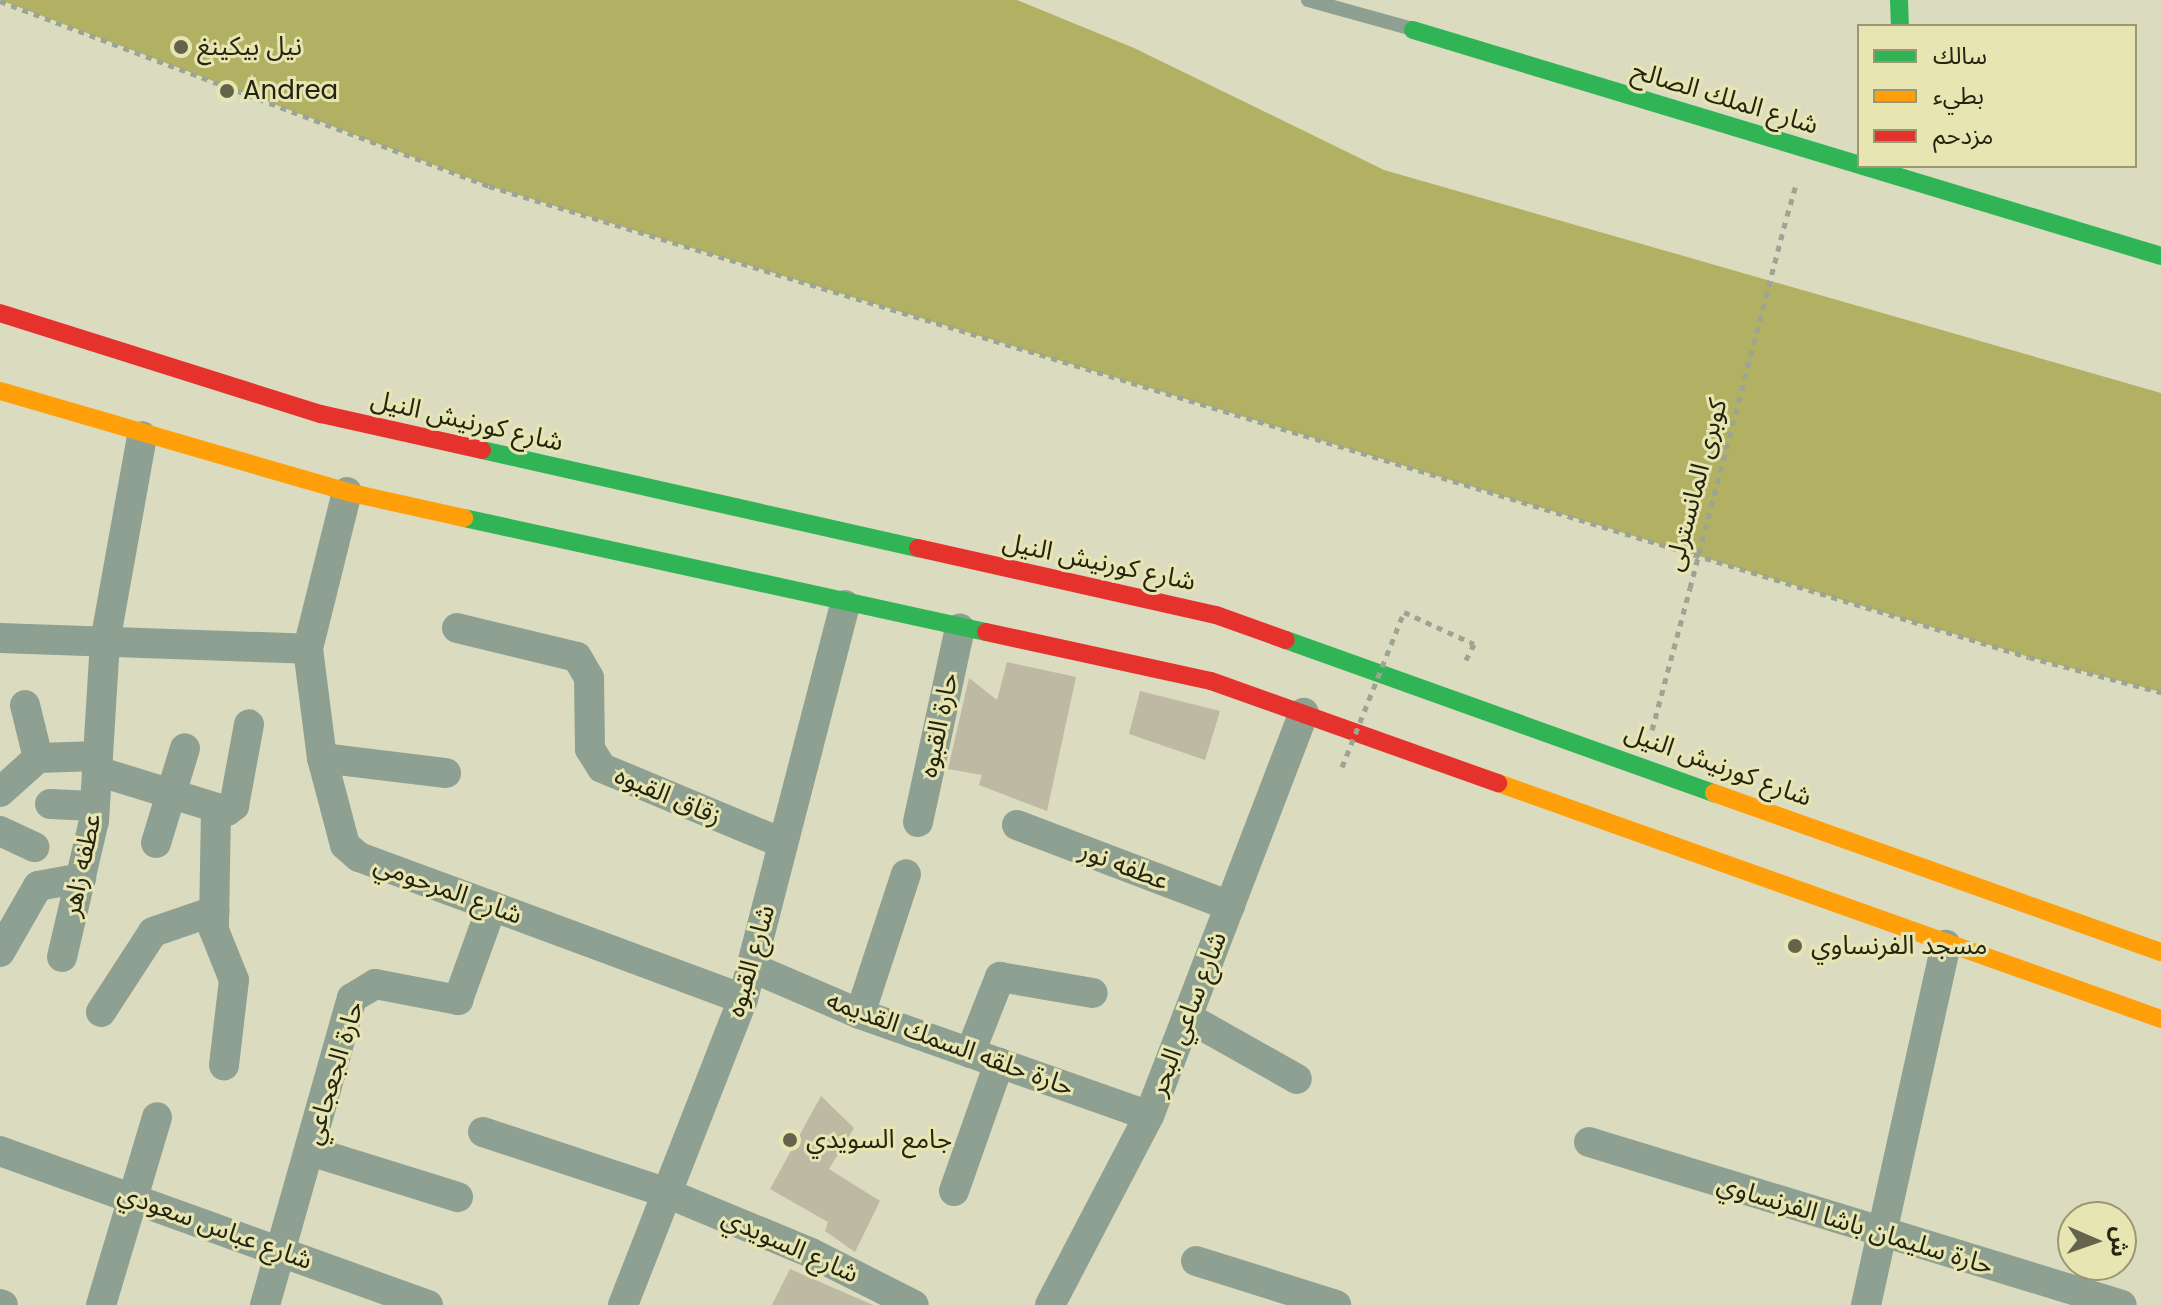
<!DOCTYPE html>
<meta charset="utf-8">
<style>
body{margin:0}
#map{position:relative;width:2161px;height:1305px;overflow:hidden;background:#dbdbbf;font-family:Poppins,"Noto Sans Arabic",sans-serif}
div>[style]{position:absolute}
.water>*{inset:0;background:#b2b062}
.building>*{inset:0;background:#bdb9a3}
.path>*{height:5px;margin-top:-2.5px;transform-origin:0;background:repeating-linear-gradient(90deg,#9ca594 0 6px,transparent 0 12px)}
.lane>*{height:14px;margin:-7px;padding:0 7px;transform-origin:7px;border-radius:7px;background:#8ea091}
.street>*{height:30px;margin:-15px;padding:0 15px;transform-origin:15px;border-radius:15px;background:#8ea091}
.fast>*{height:18px;margin:-9px;padding:0 9px;transform-origin:9px;border-radius:9px;background:#30b455}
.slow>*{height:18px;margin:-9px;padding:0 9px;transform-origin:9px;border-radius:9px;background:#ff9f0a}
.jam>*{height:18px;margin:-9px;padding:0 9px;transform-origin:9px;border-radius:9px;background:#e5322d}
.path-bridge>*{height:5px;margin-top:-2.5px;transform-origin:0;background:repeating-linear-gradient(90deg,#9ca594 0 6px,transparent 0 12px)}
.dots>*{width:22px;height:22px;translate:-50% -50%;box-sizing:border-box;border:4px solid #e7e6b3;border-radius:50%}
span{translate:-50% -50%;white-space:nowrap;text-align:center;line-height:1.15;-webkit-text-stroke:6px #e7e6b3;paint-order:stroke}
.poi-label{font-size:26px;color:#242410}
.left{translate:0 -50%;text-align:left}
.street-label{font-size:26px;color:#242410}
.legend{position:absolute;left:1857px;top:24px;width:280px;height:144px;box-sizing:border-box;background:#e7e6b3;border:2px solid #999872;margin:0;padding:10px 14px;list-style:none;font-size:24px;color:#242410}
.legend li{display:flex;align-items:center;gap:16px;height:40px}
.legend b{width:40px;border:2px solid #999872}
.north{position:absolute;left:2057px;top:1201px;width:80px;height:80px;box-sizing:border-box;background:#e7e6b3;border:2px solid #999872;border-radius:50%;rotate:92deg;font-size:22px;font-weight:700;line-height:32px;text-align:center;color:#242410}
.north::after{content:'';display:block;margin:auto;width:28px;height:36px;background:#64644d;clip-path:polygon(50% 0,100% 100%,50% 72%,0 100%)}
</style>
<div id="map">
<div class="water">
<div style="clip-path:polygon(0 0,1017px 0,1134px 48px,1384px 170px,2161px 393px,2161px 692px,2029px 657px,489px 186px)"></div>
</div>
<div class="building">
<div style="clip-path:polygon(1007px 662px,1076px 677px,1047px 811px,979px 785px,982px 775px,948px 769px,969px 678px,997px 700px)"></div>
<div style="clip-path:polygon(1140px 691px,1220px 711px,1205px 760px,1129px 734px)"></div>
<div style="clip-path:polygon(821px 1096px,854px 1128px,829px 1169px,880px 1201px,855px 1252px,825px 1231px,828px 1222px,770px 1189px)"></div>
<div style="clip-path:polygon(790px 1269px,873px 1305px,772px 1305px)"></div>
</div>
<div class="path">
<div style="left:0;top:1px;width:523px;rotate:20.72deg"></div>
<div style="left:489px;top:186px;width:1610px;rotate:17.01deg"></div>
<div style="left:2029px;top:657px;width:137px;rotate:14.9deg"></div>
<div style="left:1787px;top:216px;width:32px;rotate:-74deg"></div>
<div style="left:1404px;top:612px;width:77px;rotate:24.6deg"></div>
<div style="left:1474px;top:644px;width:20px;rotate:117deg"></div>
<div style="left:1652px;top:730px;width:147px;rotate:-75deg"></div>
</div>
<div class="lane">
<div style="left:1308px;top:0;width:105px;rotate:15.5deg"></div>
</div>
<div class="street">
<div style="left:347px;top:492px;width:162px;rotate:104deg"></div>
<div style="left:308px;top:649px;width:110px;rotate:82.7deg"></div>
<div style="left:322px;top:758px;width:90px;rotate:75.2deg"></div>
<div style="left:345px;top:845px;width:18px;rotate:41deg"></div>
<div style="left:359px;top:857px;width:409px;rotate:20.3deg"></div>
<div style="left:457px;top:628px;width:123px;rotate:13.6deg"></div>
<div style="left:577px;top:657px;width:24px;rotate:60deg"></div>
<div style="left:589px;top:678px;width:71px;rotate:89.2deg"></div>
<div style="left:590px;top:749px;width:22px;rotate:58deg"></div>
<div style="left:602px;top:768px;width:195px;rotate:22.6deg"></div>
<div style="left:0;top:638px;width:308px;rotate:2deg"></div>
<div style="left:25px;top:705px;width:55px;rotate:76.2deg"></div>
<div style="left:322px;top:758px;width:125px;rotate:6.9deg"></div>
<div style="left:97px;top:771px;width:136px;rotate:17.1deg"></div>
<div style="left:227px;top:811px;width:9px;rotate:-36deg"></div>
<div style="left:234px;top:806px;width:83px;rotate:-79.6deg"></div>
<div style="left:0;top:792px;width:51px;rotate:-41.8deg"></div>
<div style="left:38px;top:758px;width:60px;rotate:-1.9deg"></div>
<div style="left:50px;top:804px;width:44px;rotate:2.6deg"></div>
<div style="left:216px;top:810px;width:120px;rotate:91deg"></div>
<div style="left:214px;top:930px;width:54px;rotate:68.2deg"></div>
<div style="left:234px;top:980px;width:86px;rotate:96.7deg"></div>
<div style="left:918px;top:822px;width:198px;rotate:-77.8deg"></div>
<div style="left:1017px;top:825px;width:228px;rotate:20.8deg"></div>
<div style="left:0;top:831px;width:38px;rotate:25deg"></div>
<div style="left:156px;top:843px;width:99px;rotate:-73deg"></div>
<div style="left:0;top:952px;width:76px;rotate:-60.1deg"></div>
<div style="left:38px;top:886px;width:44px;rotate:-10.5deg"></div>
<div style="left:62px;top:957px;width:140px;rotate:-76.8deg"></div>
<div style="left:94px;top:821px;width:179px;rotate:-86.5deg"></div>
<div style="left:105px;top:642px;width:209px;rotate:-79.8deg"></div>
<div style="left:753px;top:968px;width:116px;rotate:23.3deg"></div>
<div style="left:860px;top:1014px;width:306px;rotate:19.4deg"></div>
<div style="left:101px;top:1012px;width:95px;rotate:-57deg"></div>
<div style="left:153px;top:932px;width:65px;rotate:-19deg"></div>
<div style="left:860px;top:1014px;width:147px;rotate:-71.8deg"></div>
<div style="left:1187px;top:1017px;width:126px;rotate:29.4deg"></div>
<div style="left:970px;top:1053px;width:82px;rotate:-68.5deg"></div>
<div style="left:1000px;top:977px;width:94px;rotate:9.8deg"></div>
<div style="left:483px;top:1132px;width:191px;rotate:18.3deg"></div>
<div style="left:664px;top:1192px;width:159px;rotate:22.5deg"></div>
<div style="left:811px;top:1253px;width:115px;rotate:26.8deg"></div>
<div style="left:1589px;top:1142px;width:557px;rotate:17deg"></div>
<div style="left:0;top:1151px;width:455px;rotate:19.8deg"></div>
<div style="left:310px;top:1151px;width:155px;rotate:17.3deg"></div>
<div style="left:954px;top:1191px;width:136px;rotate:-70.6deg"></div>
<div style="left:1196px;top:1261px;width:147px;rotate:17.4deg"></div>
<div style="left:0;top:1304px;width:3px;rotate:18deg"></div>
<div style="left:101px;top:1305px;width:196px;rotate:-73.4deg"></div>
<div style="left:265px;top:1305px;width:319px;rotate:-74.2deg"></div>
<div style="left:352px;top:998px;width:27px;rotate:-31deg"></div>
<div style="left:375px;top:984px;width:85px;rotate:10.9deg"></div>
<div style="left:458px;top:1000px;width:100px;rotate:-70.1deg"></div>
<div style="left:623px;top:1305px;width:329px;rotate:-68.6deg"></div>
<div style="left:743px;top:999px;width:407px;rotate:-75.5deg"></div>
<div style="left:1050px;top:1305px;width:213px;rotate:-62.4deg"></div>
<div style="left:1149px;top:1116px;width:432px;rotate:-69deg"></div>
<div style="left:1866px;top:1305px;width:369px;rotate:-77.5deg"></div>
</div>
<div class="fast">
<div style="left:1899px;top:0;width:26px;rotate:88deg"></div>
<div style="left:1413px;top:30px;width:781px;rotate:16.81deg"></div>
<div style="left:482px;top:450px;width:447px;rotate:12.7deg"></div>
<div style="left:464px;top:518px;width:534px;rotate:12.32deg"></div>
<div style="left:1286px;top:640px;width:455px;rotate:19.7deg"></div>
</div>
<div class="slow">
<div style="left:0;top:391px;width:361px;rotate:16.2deg"></div>
<div style="left:347px;top:492px;width:120px;rotate:12.5deg"></div>
<div style="left:1498px;top:783px;width:704px;rotate:19.59deg"></div>
<div style="left:1714px;top:793px;width:474px;rotate:19.6deg"></div>
</div>
<div class="jam">
<div style="left:0;top:313px;width:337px;rotate:17.5deg"></div>
<div style="left:321px;top:414px;width:165px;rotate:12.6deg"></div>
<div style="left:918px;top:548px;width:305px;rotate:12.7deg"></div>
<div style="left:1216px;top:615px;width:74px;rotate:19.7deg"></div>
<div style="left:986px;top:632px;width:230px;rotate:12.3deg"></div>
<div style="left:1211px;top:681px;width:305px;rotate:19.6deg"></div>
</div>
<div class="path-bridge">
<div style="left:1690px;top:588px;width:384px;rotate:-75.4deg"></div>
<div style="left:1342px;top:767px;width:167px;rotate:-68.2deg"></div>
</div>
<div class="dots">
<div style="left:181px;top:47px;background:#64644d"></div>
<div style="left:227px;top:91px;background:#64644d"></div>
<div style="left:1795px;top:946px;background:#64644d"></div>
<div style="left:790px;top:1140px;background:#64644d"></div>
</div>
<div class="poi-label">
<span class="left" style="left:197px;top:47px">نيل بيكينغ</span>
<span class="left" style="left:243px;top:91px">Andrea</span>
<span class="left" style="left:1811px;top:946px">مسجد الفرنساوي</span>
<span class="left" style="left:806px;top:1140px">جامع السويدي</span>
</div>
<div class="street-label">
<span style="left:1725px;top:98px;rotate:17deg">شارع الملك الصالح</span>
<span style="left:467px;top:421px;rotate:13deg">شارع كورنيش النيل</span>
<span style="left:1696px;top:485px;rotate:-75deg">كوبرى المانسترلى</span>
<span style="left:1099px;top:562px;rotate:12deg">شارع كورنيش النيل</span>
<span style="left:939px;top:725px;rotate:-78deg">حارة القبوه</span>
<span style="left:1718px;top:765px;rotate:20deg">شارع كورنيش النيل</span>
<span style="left:668px;top:796px;rotate:23deg">زقاق القبوه</span>
<span style="left:82px;top:865px;rotate:-78deg">عطفه زاهر</span>
<span style="left:1124px;top:866px;rotate:21deg">عطفه نور</span>
<span style="left:448px;top:890px;rotate:20deg">شارع المرحومي</span>
<span style="left:751px;top:961px;rotate:-74deg">شارع القبوه</span>
<span style="left:1188px;top:1014px;rotate:-69deg">شارع ساعي البحر</span>
<span style="left:950px;top:1044px;rotate:20deg">حارة حلقه السمك القديمه</span>
<span style="left:334px;top:1073px;rotate:-73deg">حارة الجعجاعي</span>
<span style="left:1855px;top:1225px;rotate:17deg">حارة سليمان باشا الفرنساوي</span>
<span style="left:215px;top:1227px;rotate:20deg">شارع عباس سعودي</span>
<span style="left:790px;top:1246px;rotate:24deg">شارع السويدي</span>
</div>
<ul class="legend">
<li><b style="height:10px;background:#30b455"></b>سالك</li>
<li><b style="height:10px;background:#ff9f0a"></b>بطيء</li>
<li><b style="height:10px;background:#e5322d"></b>مزدحم</li>
</ul>
<div class="north">ش</div>
</div>
